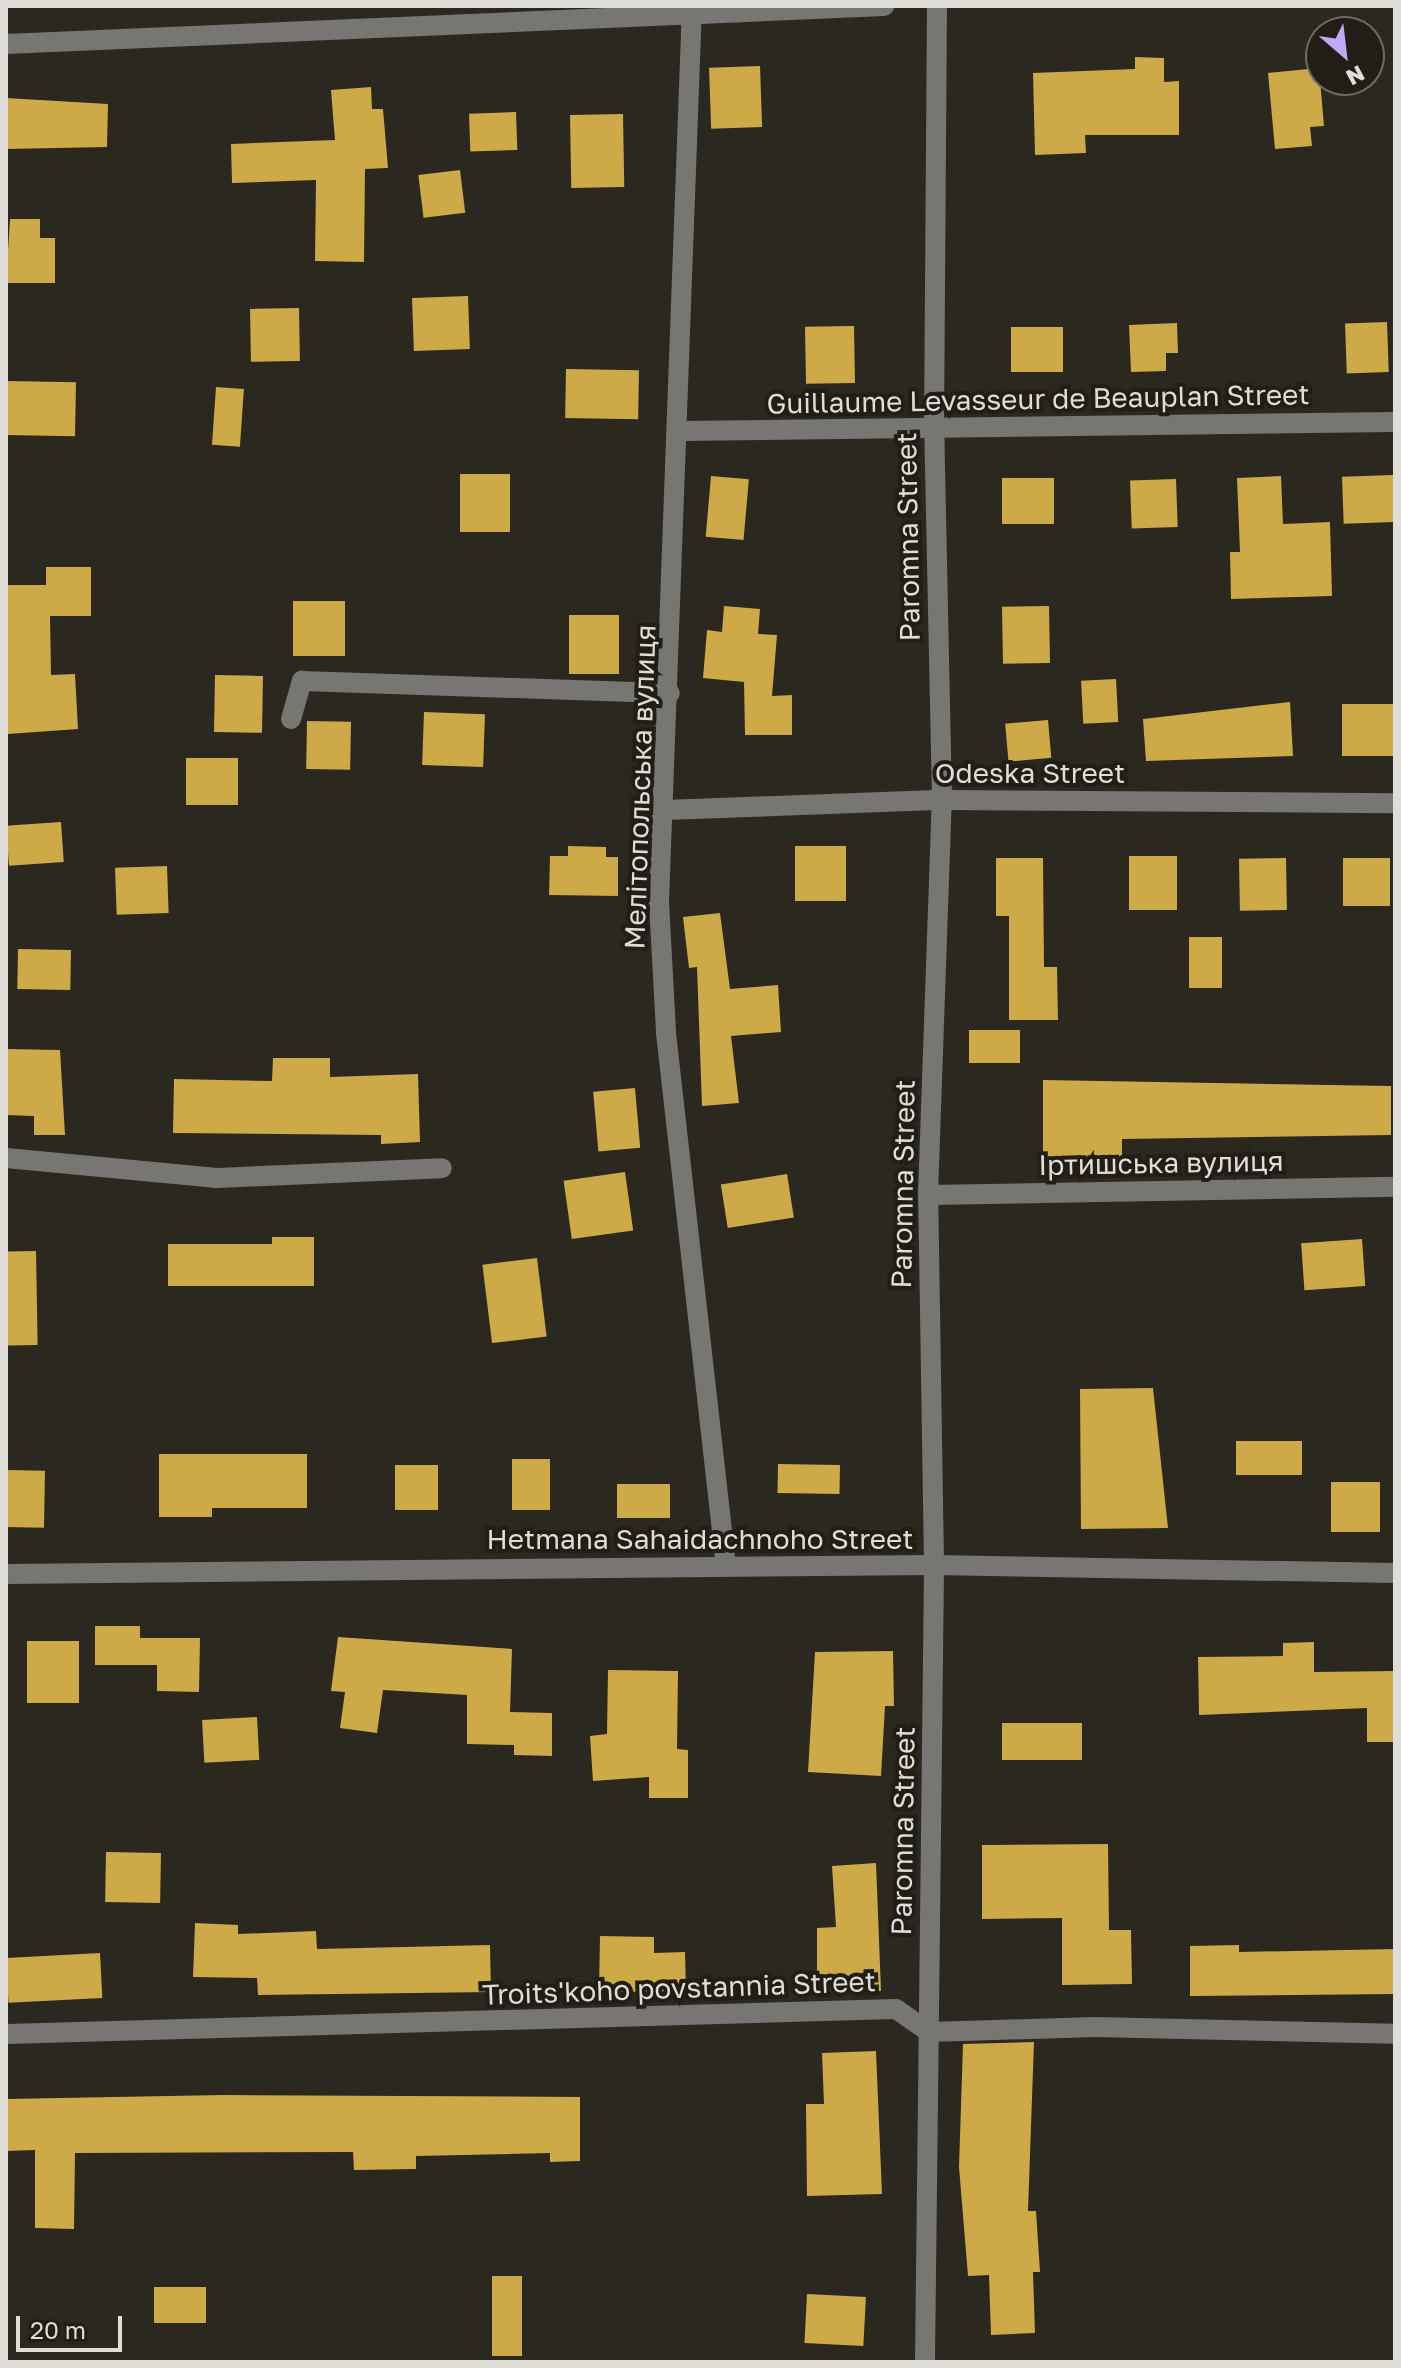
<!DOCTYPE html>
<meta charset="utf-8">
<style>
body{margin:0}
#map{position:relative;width:1401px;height:2368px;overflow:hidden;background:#2b2820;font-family:"Golos Text",sans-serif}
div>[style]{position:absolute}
.building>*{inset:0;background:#cda947;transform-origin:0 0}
.minor>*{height:20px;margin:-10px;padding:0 10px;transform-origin:10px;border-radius:10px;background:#787672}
span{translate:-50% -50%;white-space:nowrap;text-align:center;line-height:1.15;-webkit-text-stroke:8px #211e17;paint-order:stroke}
.street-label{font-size:28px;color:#dfddd8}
.frame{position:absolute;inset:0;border:8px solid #dfddd8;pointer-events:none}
.north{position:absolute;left:1305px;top:16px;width:80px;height:80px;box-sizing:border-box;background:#211e17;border:2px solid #6d6a64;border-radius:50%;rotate:152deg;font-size:22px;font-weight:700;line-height:32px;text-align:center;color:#dfddd8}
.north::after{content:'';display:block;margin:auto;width:28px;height:36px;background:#c0a8f3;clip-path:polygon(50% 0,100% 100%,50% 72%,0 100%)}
.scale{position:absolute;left:16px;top:2316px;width:106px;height:36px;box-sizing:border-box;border:4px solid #dfddd8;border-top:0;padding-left:10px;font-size:24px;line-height:28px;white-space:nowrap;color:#dfddd8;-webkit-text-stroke:6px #211e17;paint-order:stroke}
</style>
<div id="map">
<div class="building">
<div style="clip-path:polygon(1135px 57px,1164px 58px,1164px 82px,1179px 81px,1179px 135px,1085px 135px,1086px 153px,1035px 155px,1033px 73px,1135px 69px)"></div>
<div style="left:760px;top:66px;width:61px;height:51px;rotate:88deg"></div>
<div style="clip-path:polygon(1319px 68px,1324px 126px,1310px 127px,1312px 146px,1275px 149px,1268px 73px)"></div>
<div style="clip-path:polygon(371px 87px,372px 109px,383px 109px,388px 168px,365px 169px,364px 262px,315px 261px,316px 180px,232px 183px,231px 144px,335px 140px,331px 90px)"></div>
<div style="clip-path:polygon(6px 98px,108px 104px,107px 147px,6px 149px)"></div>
<div style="left:516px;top:112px;width:38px;height:47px;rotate:88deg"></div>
<div style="left:623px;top:114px;width:73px;height:53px;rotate:89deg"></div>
<div style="left:460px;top:170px;width:43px;height:42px;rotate:83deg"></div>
<div style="clip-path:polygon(10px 219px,40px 219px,40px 238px,55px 238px,55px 283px,6px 283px)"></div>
<div style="left:468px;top:296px;width:53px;height:56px;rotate:88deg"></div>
<div style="left:299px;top:308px;width:53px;height:49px;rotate:89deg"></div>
<div style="left:1387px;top:322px;width:50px;height:42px;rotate:88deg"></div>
<div style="clip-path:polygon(1177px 323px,1178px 353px,1166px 353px,1166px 371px,1131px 372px,1129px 325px)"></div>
<div style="left:854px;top:326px;width:57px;height:49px;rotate:89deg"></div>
<div style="left:1011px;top:327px;width:52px;height:45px"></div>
<div style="left:566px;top:369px;width:73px;height:49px;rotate:1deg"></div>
<div style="left:6px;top:381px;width:70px;height:54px;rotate:1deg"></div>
<div style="left:216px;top:387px;width:28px;height:58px;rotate:4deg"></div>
<div style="left:460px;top:474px;width:50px;height:58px"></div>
<div style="left:1393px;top:475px;width:47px;height:51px;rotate:88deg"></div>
<div style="left:711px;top:476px;width:38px;height:61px;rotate:5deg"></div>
<div style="clip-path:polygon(1281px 476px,1283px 524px,1330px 522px,1332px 596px,1231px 599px,1230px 552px,1240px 552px,1237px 478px)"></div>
<div style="left:1002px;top:478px;width:52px;height:46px"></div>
<div style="left:1176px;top:479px;width:48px;height:46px;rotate:88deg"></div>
<div style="clip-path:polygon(46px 567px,91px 567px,91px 616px,50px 616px,51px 675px,75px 674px,78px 729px,8px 734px,6px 585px,46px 585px)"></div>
<div style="left:293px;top:601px;width:52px;height:55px"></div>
<div style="clip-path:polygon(724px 606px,760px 609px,758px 634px,777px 635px,772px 696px,792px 695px,792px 735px,745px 735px,744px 682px,703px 678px,707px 630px,722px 632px)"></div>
<div style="left:1049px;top:606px;width:57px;height:47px;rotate:89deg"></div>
<div style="left:569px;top:615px;width:50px;height:59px"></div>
<div style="left:215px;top:675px;width:48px;height:57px;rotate:1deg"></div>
<div style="left:1116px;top:679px;width:43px;height:35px;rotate:87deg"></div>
<div style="clip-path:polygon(1290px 702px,1293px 756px,1146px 761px,1143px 719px)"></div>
<div style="left:1342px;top:704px;width:53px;height:52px"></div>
<div style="left:424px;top:712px;width:61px;height:53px;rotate:2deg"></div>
<div style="left:1048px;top:720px;width:38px;height:43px;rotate:85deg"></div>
<div style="left:307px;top:721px;width:44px;height:48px;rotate:1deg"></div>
<div style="left:186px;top:758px;width:52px;height:47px"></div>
<div style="left:61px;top:822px;width:40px;height:55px;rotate:86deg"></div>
<div style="clip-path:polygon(568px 846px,606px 847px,606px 857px,618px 857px,618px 896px,549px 895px,550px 856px,568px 856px)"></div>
<div style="left:795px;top:846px;width:51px;height:55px"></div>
<div style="left:1129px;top:856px;width:48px;height:54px"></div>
<div style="clip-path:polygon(996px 858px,1043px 858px,1044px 967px,1057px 967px,1058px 1020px,1009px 1020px,1009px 916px,996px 916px)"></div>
<div style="left:1286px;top:858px;width:52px;height:47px;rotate:89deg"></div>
<div style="left:1343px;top:858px;width:47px;height:48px"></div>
<div style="left:167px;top:866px;width:47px;height:52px;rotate:88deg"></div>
<div style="clip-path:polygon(720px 913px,730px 989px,778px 985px,781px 1032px,731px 1036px,739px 1103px,702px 1106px,697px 967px,689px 968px,683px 917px)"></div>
<div style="left:1189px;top:937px;width:33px;height:51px"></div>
<div style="left:18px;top:949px;width:53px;height:40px;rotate:1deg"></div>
<div style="left:969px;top:1030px;width:51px;height:33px"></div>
<div style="clip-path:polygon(6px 1049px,60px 1050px,65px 1135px,34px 1135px,34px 1116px,6px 1115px)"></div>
<div style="clip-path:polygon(273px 1058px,330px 1058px,330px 1077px,418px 1074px,420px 1142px,381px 1144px,381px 1135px,173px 1133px,174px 1079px,272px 1081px)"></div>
<div style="clip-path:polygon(1043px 1080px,1391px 1086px,1391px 1135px,1122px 1139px,1122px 1162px,1043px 1162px)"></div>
<div style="left:635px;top:1088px;width:60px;height:42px;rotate:85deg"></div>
<div style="left:625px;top:1172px;width:59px;height:62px;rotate:82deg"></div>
<div style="left:787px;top:1174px;width:44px;height:67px;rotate:81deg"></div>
<div style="clip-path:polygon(272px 1237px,314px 1237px,314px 1286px,168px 1286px,168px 1244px,272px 1244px)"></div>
<div style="left:1362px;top:1239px;width:47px;height:61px;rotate:86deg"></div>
<div style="left:36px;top:1251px;width:94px;height:30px;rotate:89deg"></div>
<div style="left:537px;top:1258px;width:79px;height:55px;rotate:83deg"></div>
<div style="clip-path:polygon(1153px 1388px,1168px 1528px,1081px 1529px,1080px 1389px)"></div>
<div style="left:1302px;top:1441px;width:34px;height:66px;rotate:90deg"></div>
<div style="clip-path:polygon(159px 1454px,307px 1454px,307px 1508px,212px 1508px,212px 1517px,159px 1517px)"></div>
<div style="left:512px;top:1459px;width:38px;height:51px"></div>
<div style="left:778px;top:1464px;width:62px;height:29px;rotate:1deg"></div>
<div style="left:395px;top:1465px;width:43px;height:45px"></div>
<div style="left:6px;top:1470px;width:39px;height:57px;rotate:1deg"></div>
<div style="left:1331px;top:1482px;width:49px;height:50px"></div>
<div style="left:670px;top:1484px;width:34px;height:53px;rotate:90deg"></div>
<div style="clip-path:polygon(95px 1626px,140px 1626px,140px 1638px,200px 1638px,199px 1692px,157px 1691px,157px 1665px,95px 1665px)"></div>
<div style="clip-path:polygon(338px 1637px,512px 1649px,510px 1712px,552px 1713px,552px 1756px,514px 1755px,514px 1745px,467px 1744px,467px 1695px,383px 1690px,377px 1733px,340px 1728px,345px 1692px,331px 1691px)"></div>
<div style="left:27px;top:1641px;width:52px;height:62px"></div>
<div style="clip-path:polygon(1314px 1642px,1314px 1672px,1395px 1671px,1395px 1742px,1367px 1742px,1367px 1708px,1199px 1715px,1198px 1657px,1283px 1656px,1283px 1643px)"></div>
<div style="clip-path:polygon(893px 1651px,894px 1706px,885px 1706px,881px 1776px,808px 1772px,815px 1652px)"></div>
<div style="clip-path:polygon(608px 1670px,678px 1671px,677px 1749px,688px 1750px,688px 1798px,649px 1798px,649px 1777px,593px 1781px,590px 1736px,607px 1734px)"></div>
<div style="left:257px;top:1717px;width:43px;height:55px;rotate:87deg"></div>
<div style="left:1082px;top:1723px;width:37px;height:80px;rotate:90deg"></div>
<div style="clip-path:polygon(1108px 1844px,1109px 1930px,1131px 1930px,1132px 1984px,1062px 1985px,1062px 1918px,982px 1919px,982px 1845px)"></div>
<div style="left:106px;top:1852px;width:55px;height:50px;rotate:1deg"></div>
<div style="clip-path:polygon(876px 1863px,881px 1991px,817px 1991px,817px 1928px,836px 1927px,832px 1866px)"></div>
<div style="clip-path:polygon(195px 1923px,238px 1925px,238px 1934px,316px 1931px,317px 1949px,490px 1945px,491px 1992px,258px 1995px,257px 1978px,193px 1977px)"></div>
<div style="clip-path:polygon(600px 1936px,654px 1937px,654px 1953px,685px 1952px,686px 1991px,599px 1992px)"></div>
<div style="clip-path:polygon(1239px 1945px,1239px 1952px,1395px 1949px,1395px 1994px,1190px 1996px,1190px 1946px)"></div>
<div style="left:100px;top:1953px;width:45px;height:94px;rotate:87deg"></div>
<div style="clip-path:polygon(1034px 2042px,1028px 2211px,1036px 2211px,1040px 2272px,1033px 2272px,1035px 2333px,991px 2335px,989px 2275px,968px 2276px,959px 2167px,963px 2044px)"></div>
<div style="clip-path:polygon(876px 2051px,882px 2194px,807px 2196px,806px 2104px,824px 2104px,822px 2053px)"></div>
<div style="clip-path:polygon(223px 2095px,580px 2097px,580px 2161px,550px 2162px,550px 2153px,416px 2156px,416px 2169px,354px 2170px,353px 2152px,75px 2153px,74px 2229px,35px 2228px,35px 2150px,6px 2151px,6px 2099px)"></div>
<div style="left:492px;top:2276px;width:30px;height:80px"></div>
<div style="left:154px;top:2287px;width:52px;height:36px"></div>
<div style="left:807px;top:2294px;width:59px;height:49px;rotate:3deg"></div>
</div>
<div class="minor">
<div style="left:692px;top:6px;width:897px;rotate:92.11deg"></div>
<div style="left:659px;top:902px;width:131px;rotate:86.9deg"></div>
<div style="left:666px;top:1033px;width:536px;rotate:83.58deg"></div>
<div style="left:6px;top:44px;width:879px;rotate:-2.48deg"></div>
<div style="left:681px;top:431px;width:714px;rotate:-0.72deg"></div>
<div style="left:291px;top:719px;width:40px;rotate:-74deg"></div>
<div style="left:302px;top:681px;width:368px;rotate:1.9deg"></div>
<div style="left:665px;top:810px;width:277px;rotate:-2.1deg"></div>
<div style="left:942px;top:800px;width:453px;rotate:0.4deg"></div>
<div style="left:6px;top:1158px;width:212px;rotate:5.4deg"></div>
<div style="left:217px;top:1178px;width:225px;rotate:-2.5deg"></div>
<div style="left:928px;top:1195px;width:467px;rotate:-1deg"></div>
<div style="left:6px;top:1574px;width:928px;rotate:-0.56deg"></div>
<div style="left:934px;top:1565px;width:461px;rotate:1deg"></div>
<div style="left:6px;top:2034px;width:890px;rotate:-1.61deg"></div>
<div style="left:896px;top:2009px;width:40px;rotate:34.9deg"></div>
<div style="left:929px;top:2032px;width:166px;rotate:-1.7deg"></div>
<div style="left:1095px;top:2027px;width:300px;rotate:1.3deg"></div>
<div style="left:925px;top:2362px;width:797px;rotate:-89.35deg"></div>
<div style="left:934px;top:1565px;width:370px;rotate:-90.9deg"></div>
<div style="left:928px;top:1195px;width:395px;rotate:-88deg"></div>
<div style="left:942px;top:800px;width:369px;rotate:-91.2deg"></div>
<div style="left:934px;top:431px;width:425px;rotate:-89.6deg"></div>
</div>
<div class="street-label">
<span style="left:1038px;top:399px;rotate:-1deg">Guillaume Levasseur de Beauplan Street</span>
<span style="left:908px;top:537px;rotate:-91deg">Paromna Street</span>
<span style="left:1030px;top:773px">Odeska Street</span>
<span style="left:640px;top:787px;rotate:-88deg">Мелітопольська вулиця</span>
<span style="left:1161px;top:1163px;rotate:-1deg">Іртишська вулиця</span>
<span style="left:903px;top:1184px;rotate:-89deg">Paromna Street</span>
<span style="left:700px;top:1539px">Hetmana Sahaidachnoho Street</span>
<span style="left:903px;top:1831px;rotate:-89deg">Paromna Street</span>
<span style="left:679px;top:1988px;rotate:-2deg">Troits'koho povstannia Street</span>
</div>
<div class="frame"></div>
<div class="north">N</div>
<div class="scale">20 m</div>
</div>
